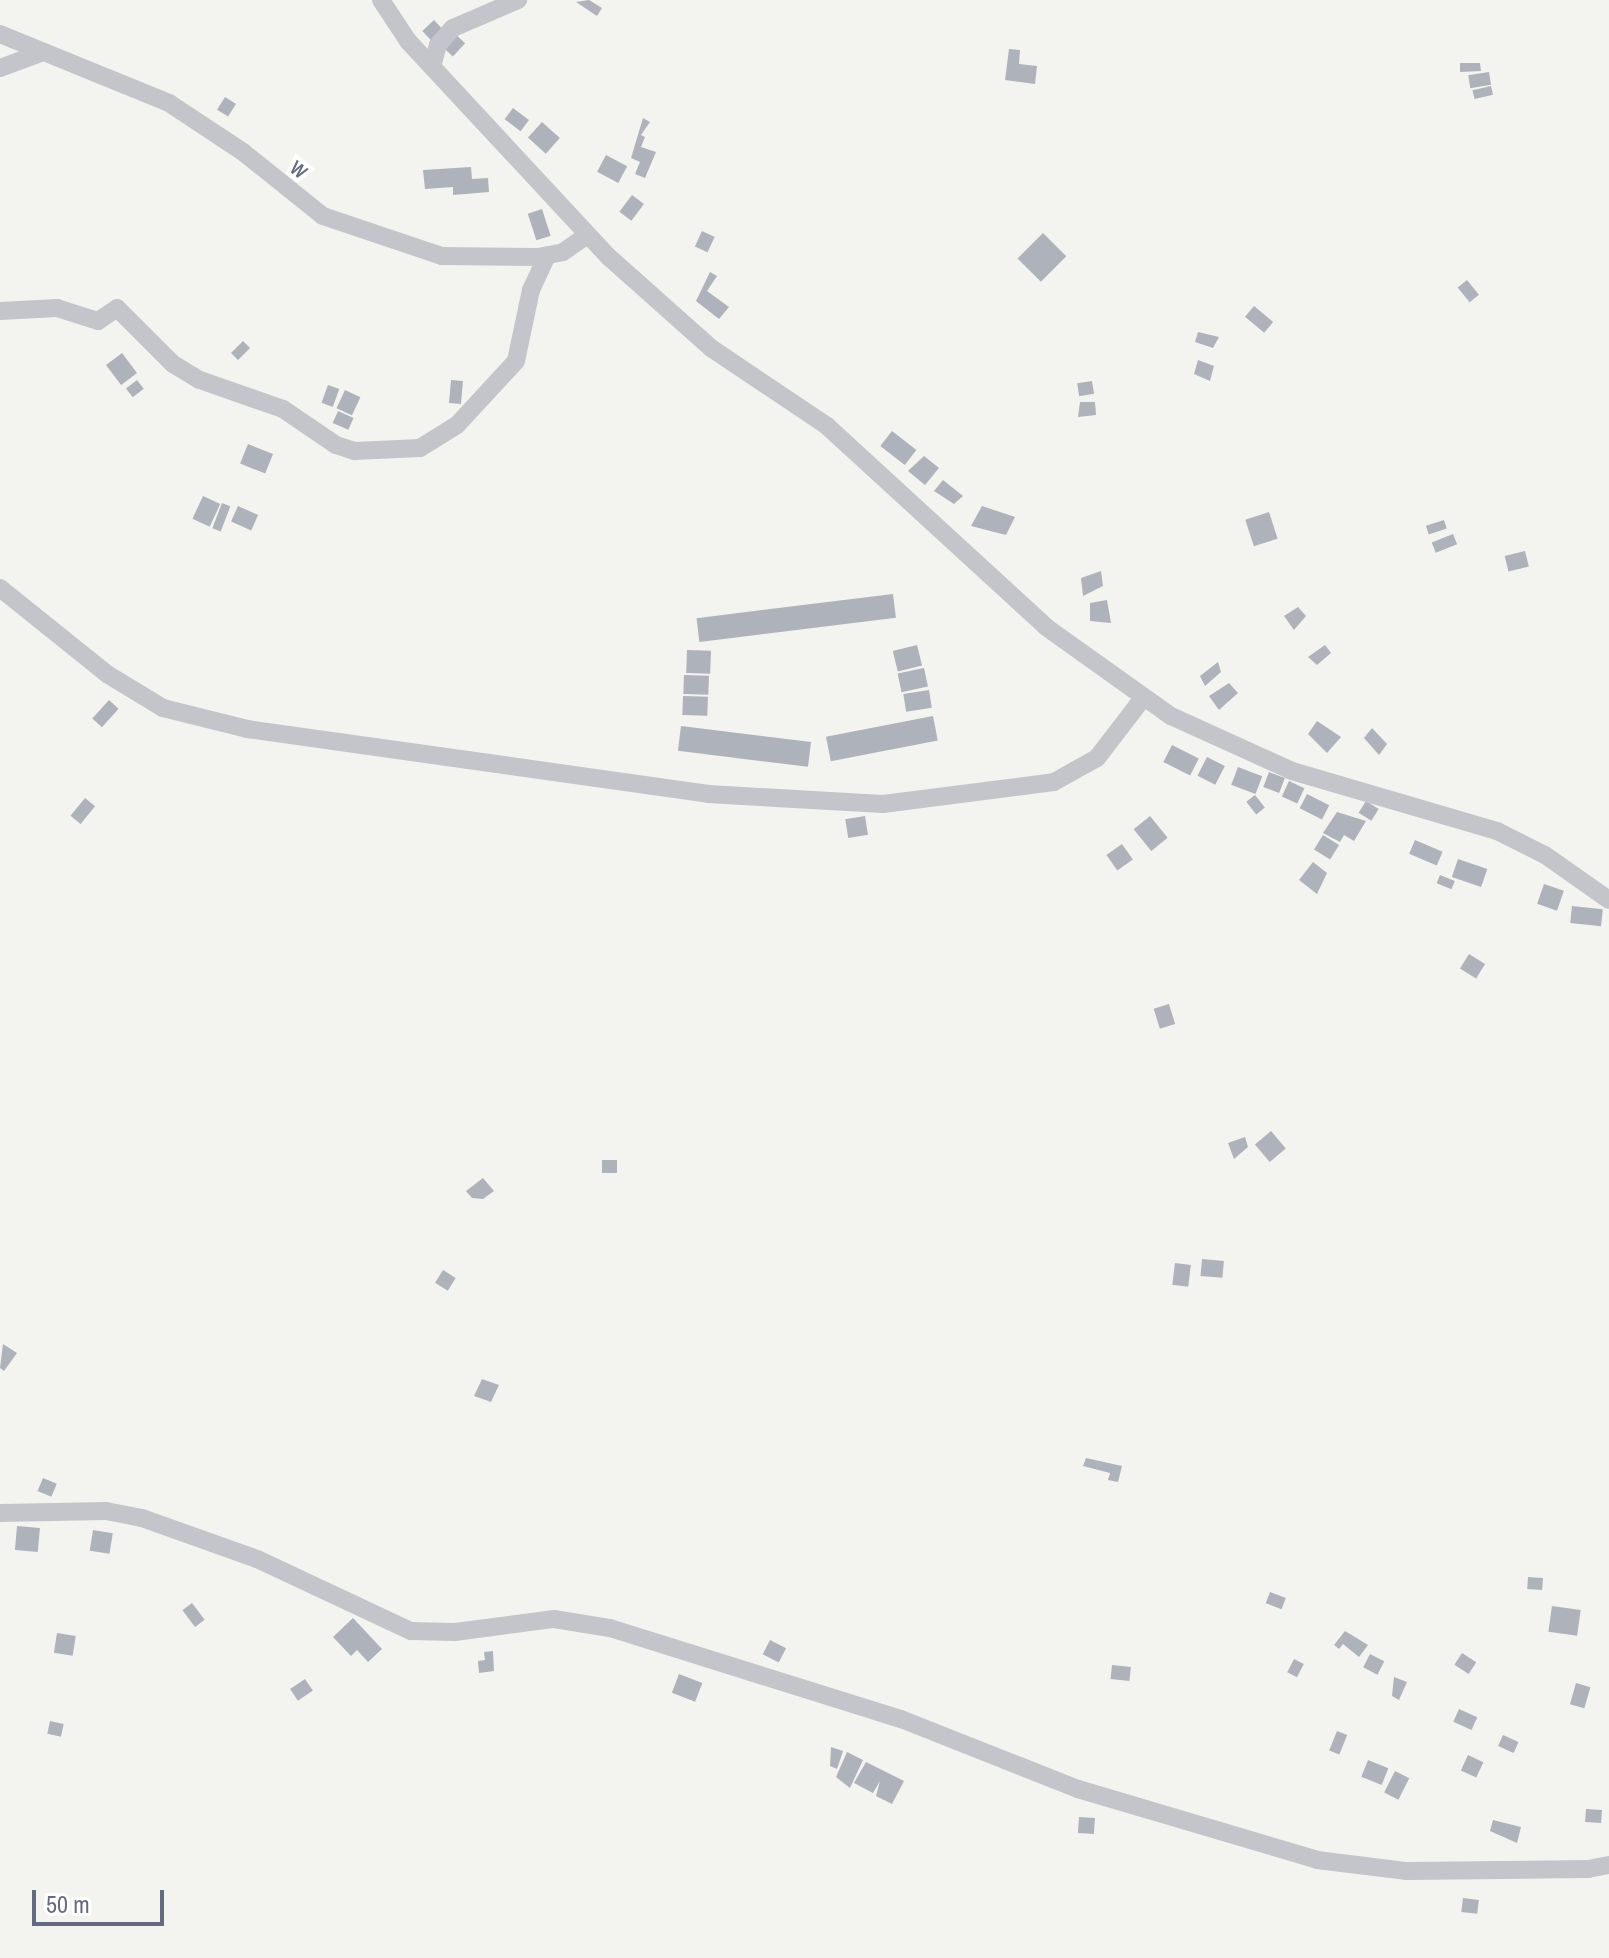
<!DOCTYPE html>
<style>
body{margin:0}
#map{position:relative;width:1609px;height:1958px;overflow:hidden;background:#f3f4f0;font-family:"Archivo Narrow",sans-serif}
div>[style]{position:absolute}
.building>*{inset:0;background:#aeb2ba;transform-origin:0 0}
.minor>*{height:18px;margin:-9px;padding:0 9px;transform-origin:9px;border-radius:9px;background:#c4c5ca}
span{translate:-50% -50%;white-space:nowrap;text-align:center;line-height:1.15;-webkit-text-stroke:8px #fff;paint-order:stroke}
.street-label{font-size:26px;color:#646b80}
.scale{position:absolute;left:32px;top:1890px;width:132px;height:36px;box-sizing:border-box;border:4px solid #646b80;border-top:0;padding-left:10px;font-size:24px;line-height:28px;white-space:nowrap;color:#646b80;-webkit-text-stroke:6px #fff;paint-order:stroke}
</style>
<div id="map">
<div class="building">
<div style="clip-path:polygon(589px 0,602px 8px,597px 16px,576px 2px)"></div>
<div style="left:434px;top:20px;width:18px;height:16px;rotate:47deg"></div>
<div style="left:452px;top:31px;width:18px;height:18px;rotate:43deg"></div>
<div style="clip-path:polygon(1009px 49px,1020px 50px,1019px 64px,1037px 66px,1035px 84px,1005px 80px)"></div>
<div style="clip-path:polygon(1460px 63px,1480px 63px,1481px 71px,1460px 72px)"></div>
<div style="left:1489px;top:72px;width:13px;height:21px;rotate:81deg"></div>
<div style="left:1491px;top:86px;width:9px;height:19px;rotate:77deg"></div>
<div style="left:225px;top:97px;width:13px;height:15px;rotate:32deg"></div>
<div style="left:513px;top:108px;width:20px;height:14px;rotate:37deg"></div>
<div style="clip-path:polygon(643px 118px,650px 122px,641px 135px,645px 137px,641px 147px,656px 152px,645px 178px,635px 174px,640px 162px,631px 158px)"></div>
<div style="left:542px;top:122px;width:24px;height:21px;rotate:42deg"></div>
<div style="left:606px;top:155px;width:24px;height:19px;rotate:28deg"></div>
<div style="clip-path:polygon(471px 167px,472px 179px,488px 178px,489px 192px,453px 195px,453px 187px,425px 189px,423px 170px)"></div>
<div style="left:632px;top:195px;width:15px;height:21px;rotate:37deg"></div>
<div style="left:542px;top:209px;width:28px;height:15px;rotate:72deg"></div>
<div style="left:702px;top:231px;width:14px;height:17px;rotate:25deg"></div>
<div style="left:1043px;top:233px;width:33px;height:36px;rotate:45deg"></div>
<div style="clip-path:polygon(710px 272px,717px 276px,707px 291px,729px 307px,719px 319px,696px 301px)"></div>
<div style="left:1467px;top:280px;width:19px;height:12px;rotate:51deg"></div>
<div style="left:1254px;top:306px;width:25px;height:14px;rotate:40deg"></div>
<div style="clip-path:polygon(1198px 332px,1219px 337px,1213px 348px,1195px 342px)"></div>
<div style="left:243px;top:341px;width:10px;height:17px;rotate:45deg"></div>
<div style="left:122px;top:353px;width:25px;height:20px;rotate:53deg"></div>
<div style="clip-path:polygon(1198px 360px,1214px 366px,1210px 381px,1194px 374px)"></div>
<div style="left:137px;top:380px;width:11px;height:14px;rotate:52deg"></div>
<div style="left:451px;top:380px;width:12px;height:23px;rotate:5deg"></div>
<div style="left:1092px;top:381px;width:13px;height:15px;rotate:81deg"></div>
<div style="left:328px;top:385px;width:12px;height:19px;rotate:20deg"></div>
<div style="left:345px;top:390px;width:17px;height:20px;rotate:25deg"></div>
<div style="clip-path:polygon(1080px 402px,1095px 402px,1096px 415px,1078px 417px)"></div>
<div style="left:338px;top:411px;width:17px;height:13px;rotate:24deg"></div>
<div style="left:892px;top:431px;width:31px;height:19px;rotate:38deg"></div>
<div style="left:248px;top:444px;width:27px;height:21px;rotate:22deg"></div>
<div style="clip-path:polygon(924px 456px,939px 468px,925px 485px,908px 471px)"></div>
<div style="clip-path:polygon(943px 480px,963px 496px,954px 504px,934px 491px)"></div>
<div style="left:203px;top:496px;width:19px;height:25px;rotate:25deg"></div>
<div style="left:222px;top:503px;width:9px;height:27px;rotate:21deg"></div>
<div style="left:238px;top:506px;width:22px;height:17px;rotate:24deg"></div>
<div style="clip-path:polygon(982px 506px,1015px 517px,1006px 535px,971px 526px)"></div>
<div style="left:1269px;top:512px;width:28px;height:25px;rotate:72deg"></div>
<div style="left:1444px;top:520px;width:9px;height:19px;rotate:72deg"></div>
<div style="left:1453px;top:534px;width:11px;height:23px;rotate:68deg"></div>
<div style="left:1525px;top:551px;width:16px;height:21px;rotate:76deg"></div>
<div style="clip-path:polygon(1101px 571px,1103px 586px,1083px 596px,1081px 578px)"></div>
<div style="left:893px;top:594px;width:24px;height:198px;rotate:83deg"></div>
<div style="clip-path:polygon(1107px 600px,1111px 623px,1090px 621px,1090px 603px)"></div>
<div style="clip-path:polygon(1298px 607px,1306px 616px,1294px 630px,1284px 616px)"></div>
<div style="left:917px;top:645px;width:21px;height:25px;rotate:76deg"></div>
<div style="clip-path:polygon(1325px 645px,1331px 653px,1317px 665px,1308px 657px)"></div>
<div style="left:687px;top:650px;width:24px;height:23px;rotate:2deg"></div>
<div style="clip-path:polygon(1218px 662px,1221px 672px,1205px 686px,1200px 676px)"></div>
<div style="left:924px;top:668px;width:19px;height:27px;rotate:78deg"></div>
<div style="left:684px;top:675px;width:25px;height:19px;rotate:2deg"></div>
<div style="clip-path:polygon(1229px 683px,1238px 693px,1219px 710px,1209px 696px)"></div>
<div style="left:929px;top:690px;width:18px;height:26px;rotate:81deg"></div>
<div style="left:683px;top:696px;width:25px;height:19px;rotate:2deg"></div>
<div style="left:109px;top:700px;width:13px;height:25px;rotate:42deg"></div>
<div style="left:933px;top:716px;width:25px;height:109px;rotate:79deg"></div>
<div style="clip-path:polygon(1317px 721px,1341px 737px,1327px 753px,1308px 734px)"></div>
<div style="left:681px;top:726px;width:131px;height:25px;rotate:7deg"></div>
<div style="clip-path:polygon(1372px 728px,1387px 744px,1379px 755px,1364px 738px)"></div>
<div style="left:1172px;top:745px;width:30px;height:19px;rotate:27deg"></div>
<div style="left:1207px;top:757px;width:20px;height:21px;rotate:27deg"></div>
<div style="left:1238px;top:767px;width:26px;height:19px;rotate:21deg"></div>
<div style="left:1269px;top:772px;width:17px;height:16px;rotate:21deg"></div>
<div style="left:1289px;top:781px;width:17px;height:17px;rotate:25deg"></div>
<div style="left:1307px;top:794px;width:25px;height:16px;rotate:27deg"></div>
<div style="left:1255px;top:795px;width:16px;height:11px;rotate:52deg"></div>
<div style="left:85px;top:798px;width:13px;height:23px;rotate:39deg"></div>
<div style="left:1366px;top:801px;width:15px;height:14px;rotate:32deg"></div>
<div style="clip-path:polygon(1337px 812px,1366px 821px,1354px 841px,1344px 835px,1340px 842px,1323px 833px)"></div>
<div style="left:865px;top:816px;width:19px;height:20px;rotate:81deg"></div>
<div style="left:1150px;top:816px;width:28px;height:21px;rotate:51deg"></div>
<div style="left:1323px;top:835px;width:19px;height:17px;rotate:32deg"></div>
<div style="left:1415px;top:840px;width:30px;height:15px;rotate:23deg"></div>
<div style="left:1122px;top:844px;width:19px;height:19px;rotate:55deg"></div>
<div style="left:1458px;top:859px;width:31px;height:19px;rotate:19deg"></div>
<div style="clip-path:polygon(1313px 862px,1327px 873px,1317px 894px,1299px 880px)"></div>
<div style="left:1440px;top:875px;width:16px;height:9px;rotate:22deg"></div>
<div style="left:1544px;top:884px;width:21px;height:21px;rotate:19deg"></div>
<div style="left:1572px;top:906px;width:31px;height:17px;rotate:6deg"></div>
<div style="left:1469px;top:954px;width:19px;height:17px;rotate:32deg"></div>
<div style="left:1169px;top:1004px;width:21px;height:16px;rotate:73deg"></div>
<div style="left:1271px;top:1131px;width:23px;height:21px;rotate:50deg"></div>
<div style="clip-path:polygon(1245px 1137px,1248px 1147px,1234px 1159px,1228px 1143px)"></div>
<div style="left:617px;top:1160px;width:13px;height:15px;rotate:90deg"></div>
<div style="clip-path:polygon(483px 1178px,494px 1191px,483px 1199px,472px 1198px,466px 1191px)"></div>
<div style="left:1202px;top:1259px;width:22px;height:17px;rotate:5deg"></div>
<div style="left:1175px;top:1263px;width:16px;height:22px;rotate:7deg"></div>
<div style="left:443px;top:1270px;width:15px;height:15px;rotate:32deg"></div>
<div style="clip-path:polygon(3px 1344px,17px 1353px,4px 1371px,0 1368px)"></div>
<div style="clip-path:polygon(482px 1379px,499px 1385px,491px 1402px,474px 1396px)"></div>
<div style="clip-path:polygon(1086px 1458px,1122px 1466px,1118px 1482px,1108px 1480px,1110px 1473px,1083px 1466px)"></div>
<div style="left:43px;top:1478px;width:15px;height:14px;rotate:23deg"></div>
<div style="left:17px;top:1526px;width:23px;height:24px;rotate:5deg"></div>
<div style="left:93px;top:1530px;width:20px;height:21px;rotate:9deg"></div>
<div style="left:1528px;top:1577px;width:15px;height:12px;rotate:4deg"></div>
<div style="left:1270px;top:1592px;width:17px;height:12px;rotate:21deg"></div>
<div style="left:192px;top:1603px;width:21px;height:12px;rotate:53deg"></div>
<div style="left:1552px;top:1606px;width:29px;height:26px;rotate:8deg"></div>
<div style="clip-path:polygon(353px 1618px,382px 1649px,368px 1662px,357px 1650px,351px 1656px,333px 1637px)"></div>
<div style="clip-path:polygon(1345px 1631px,1368px 1645px,1359px 1657px,1343px 1644px,1339px 1649px,1334px 1645px)"></div>
<div style="left:57px;top:1633px;width:19px;height:20px;rotate:9deg"></div>
<div style="left:770px;top:1640px;width:18px;height:16px;rotate:27deg"></div>
<div style="clip-path:polygon(493px 1651px,494px 1671px,479px 1673px,478px 1661px,485px 1660px,484px 1652px)"></div>
<div style="left:1462px;top:1653px;width:17px;height:14px;rotate:33deg"></div>
<div style="left:1370px;top:1654px;width:16px;height:15px;rotate:27deg"></div>
<div style="left:1294px;top:1659px;width:11px;height:15px;rotate:27deg"></div>
<div style="left:1112px;top:1665px;width:19px;height:14px;rotate:6deg"></div>
<div style="left:679px;top:1674px;width:25px;height:20px;rotate:21deg"></div>
<div style="clip-path:polygon(1394px 1677px,1407px 1682px,1399px 1700px,1392px 1696px)"></div>
<div style="left:305px;top:1679px;width:14px;height:18px;rotate:56deg"></div>
<div style="left:1576px;top:1683px;width:15px;height:22px;rotate:16deg"></div>
<div style="left:1459px;top:1709px;width:20px;height:14px;rotate:24deg"></div>
<div style="left:50px;top:1721px;width:14px;height:13px;rotate:12deg"></div>
<div style="left:1337px;top:1731px;width:11px;height:21px;rotate:22deg"></div>
<div style="left:1503px;top:1735px;width:17px;height:12px;rotate:24deg"></div>
<div style="clip-path:polygon(831px 1747px,843px 1751px,837px 1769px,830px 1766px)"></div>
<div style="clip-path:polygon(847px 1752px,863px 1760px,850px 1788px,836px 1777px)"></div>
<div style="left:1468px;top:1755px;width:17px;height:17px;rotate:25deg"></div>
<div style="left:1368px;top:1760px;width:22px;height:18px;rotate:22deg"></div>
<div style="clip-path:polygon(866px 1762px,904px 1781px,892px 1804px,876px 1796px,880px 1781px,873px 1793px,854px 1783px)"></div>
<div style="left:1395px;top:1771px;width:16px;height:24px;rotate:27deg"></div>
<div style="left:1586px;top:1809px;width:16px;height:13px;rotate:4deg"></div>
<div style="left:1079px;top:1817px;width:16px;height:16px;rotate:4deg"></div>
<div style="clip-path:polygon(1493px 1820px,1521px 1827px,1517px 1843px,1490px 1831px)"></div>
<div style="left:1463px;top:1898px;width:16px;height:14px;rotate:7deg"></div>
</div>
<div class="minor">
<div style="left:381px;top:0;width:49px;rotate:56.6deg"></div>
<div style="left:408px;top:41px;width:296px;rotate:47.1deg"></div>
<div style="left:610px;top:258px;width:135px;rotate:41.7deg"></div>
<div style="left:711px;top:348px;width:140px;rotate:33.9deg"></div>
<div style="left:827px;top:426px;width:297px;rotate:42.5deg"></div>
<div style="left:1046px;top:627px;width:153px;rotate:35.5deg"></div>
<div style="left:1171px;top:716px;width:133px;rotate:24.4deg"></div>
<div style="left:1292px;top:771px;width:214px;rotate:16.3deg"></div>
<div style="left:1497px;top:831px;width:54px;rotate:26.6deg"></div>
<div style="left:1545px;top:855px;width:78px;rotate:35.1deg"></div>
<div style="left:0;top:34px;width:183px;rotate:22.2deg"></div>
<div style="left:169px;top:103px;width:89px;rotate:33.5deg"></div>
<div style="left:243px;top:152px;width:102px;rotate:38.7deg"></div>
<div style="left:323px;top:216px;width:126px;rotate:18.6deg"></div>
<div style="left:442px;top:256px;width:96px;rotate:0.6deg"></div>
<div style="left:538px;top:257px;width:25px;rotate:-11deg"></div>
<div style="left:563px;top:252px;width:29px;rotate:-35deg"></div>
<div style="left:432px;top:67px;width:23px;rotate:-75deg"></div>
<div style="left:438px;top:45px;width:23px;rotate:-49deg"></div>
<div style="left:453px;top:28px;width:71px;rotate:-23.3deg"></div>
<div style="left:0;top:68px;width:46px;rotate:-20.4deg"></div>
<div style="left:0;top:311px;width:57px;rotate:-3deg"></div>
<div style="left:57px;top:308px;width:43px;rotate:17.6deg"></div>
<div style="left:98px;top:321px;width:23px;rotate:-34deg"></div>
<div style="left:117px;top:308px;width:79px;rotate:45deg"></div>
<div style="left:173px;top:364px;width:31px;rotate:31deg"></div>
<div style="left:200px;top:380px;width:88px;rotate:19.3deg"></div>
<div style="left:283px;top:409px;width:64px;rotate:34.2deg"></div>
<div style="left:336px;top:445px;width:20px;rotate:18deg"></div>
<div style="left:355px;top:451px;width:65px;rotate:-2.6deg"></div>
<div style="left:420px;top:448px;width:44px;rotate:-31.9deg"></div>
<div style="left:457px;top:425px;width:87px;rotate:-47.3deg"></div>
<div style="left:516px;top:361px;width:73px;rotate:-78.1deg"></div>
<div style="left:531px;top:290px;width:38px;rotate:-65deg"></div>
<div style="left:0;top:588px;width:137px;rotate:38.8deg"></div>
<div style="left:107px;top:674px;width:66px;rotate:31.3deg"></div>
<div style="left:163px;top:708px;width:87px;rotate:14deg"></div>
<div style="left:247px;top:729px;width:466px;rotate:8deg"></div>
<div style="left:708px;top:794px;width:175px;rotate:3.3deg"></div>
<div style="left:883px;top:804px;width:172px;rotate:-7.3deg"></div>
<div style="left:1054px;top:782px;width:49px;rotate:-29.2deg"></div>
<div style="left:1097px;top:758px;width:76px;rotate:-52.5deg"></div>
<div style="left:0;top:1513px;width:106px;rotate:-1.1deg"></div>
<div style="left:106px;top:1511px;width:37px;rotate:11deg"></div>
<div style="left:142px;top:1518px;width:122px;rotate:19.6deg"></div>
<div style="left:257px;top:1559px;width:170px;rotate:25.1deg"></div>
<div style="left:411px;top:1631px;width:44px;rotate:1.3deg"></div>
<div style="left:455px;top:1632px;width:100px;rotate:-7.5deg"></div>
<div style="left:554px;top:1619px;width:57px;rotate:9.1deg"></div>
<div style="left:610px;top:1628px;width:305px;rotate:17.4deg"></div>
<div style="left:901px;top:1719px;width:190px;rotate:21.6deg"></div>
<div style="left:1078px;top:1789px;width:249px;rotate:16.5deg"></div>
<div style="left:1317px;top:1860px;width:91px;rotate:7deg"></div>
<div style="left:1407px;top:1871px;width:181px;rotate:-0.6deg"></div>
<div style="left:1588px;top:1869px;width:21px;rotate:-11deg"></div>
</div>
<div class="street-label">
<span style="left:300px;top:168px;rotate:39deg">w</span>
</div>
<div class="scale">50 m</div>
</div>
